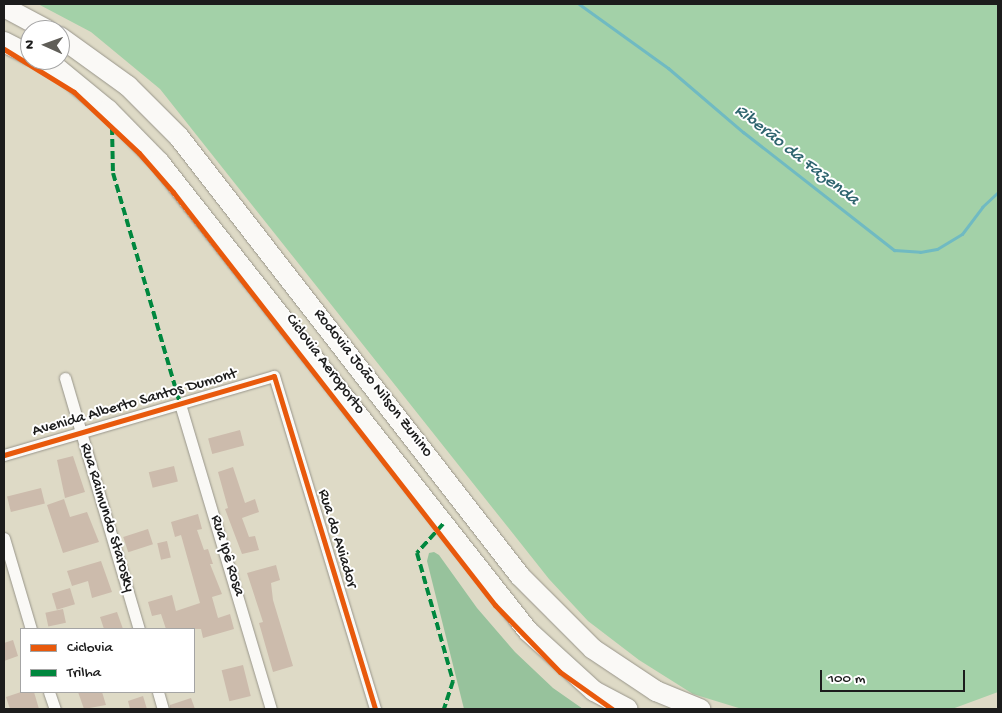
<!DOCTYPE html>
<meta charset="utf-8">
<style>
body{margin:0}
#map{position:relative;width:1002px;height:713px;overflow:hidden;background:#dedac6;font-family:"Gochi Hand",sans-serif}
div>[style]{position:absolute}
.green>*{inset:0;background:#a3d1a8}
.forest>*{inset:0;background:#97c29c}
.stream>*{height:3px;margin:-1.5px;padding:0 1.5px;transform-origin:1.5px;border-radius:1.5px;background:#70bac2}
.building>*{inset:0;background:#ccbbac;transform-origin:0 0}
.roads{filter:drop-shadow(0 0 1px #98958a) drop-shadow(0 0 1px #98958a)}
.street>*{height:11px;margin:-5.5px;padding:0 5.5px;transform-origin:5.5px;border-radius:5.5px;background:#faf9f6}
.highway>*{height:20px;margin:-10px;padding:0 10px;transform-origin:10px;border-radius:10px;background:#faf9f6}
.quiet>*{height:4px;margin-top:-2px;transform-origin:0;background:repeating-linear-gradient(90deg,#00873e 0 8px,transparent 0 12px)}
.cycleway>*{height:5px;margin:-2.5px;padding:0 2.5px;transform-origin:2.5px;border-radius:2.5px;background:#e8590c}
span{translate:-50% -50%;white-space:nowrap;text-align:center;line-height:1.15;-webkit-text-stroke:4px #fff;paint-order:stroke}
.street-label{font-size:16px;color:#1c1c1c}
.water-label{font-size:18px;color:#2e646e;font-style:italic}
.frame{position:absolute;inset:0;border:5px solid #1c1c1c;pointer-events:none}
.legend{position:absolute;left:20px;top:628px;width:175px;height:65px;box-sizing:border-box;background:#fff;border:1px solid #a4a4a4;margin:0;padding:6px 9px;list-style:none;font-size:15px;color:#1c1c1c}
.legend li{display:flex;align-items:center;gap:10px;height:25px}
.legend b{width:25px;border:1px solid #a4a4a4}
.north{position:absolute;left:20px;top:20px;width:50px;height:50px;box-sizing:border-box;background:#fff;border:1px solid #a4a4a4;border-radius:50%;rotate:272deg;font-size:14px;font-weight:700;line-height:20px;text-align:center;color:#1c1c1c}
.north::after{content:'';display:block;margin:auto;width:18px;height:22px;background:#605e58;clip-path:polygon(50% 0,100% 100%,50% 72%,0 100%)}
.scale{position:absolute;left:820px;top:670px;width:145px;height:22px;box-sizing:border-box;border:2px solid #1c1c1c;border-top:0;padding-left:6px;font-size:15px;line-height:18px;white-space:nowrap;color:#1c1c1c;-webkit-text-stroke:4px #fff;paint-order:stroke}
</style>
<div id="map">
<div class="green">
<div style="clip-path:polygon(38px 4px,998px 4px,998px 692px,952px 709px,742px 709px,693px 694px,639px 660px,588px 621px,549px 579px,160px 89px,91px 32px)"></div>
</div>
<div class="forest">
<div style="clip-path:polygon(434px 552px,439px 555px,477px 608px,515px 652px,553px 688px,583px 709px,464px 709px,427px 561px,429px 553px)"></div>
</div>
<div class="stream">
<div style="left:579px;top:4px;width:110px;rotate:35.7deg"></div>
<div style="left:668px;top:68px;width:99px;rotate:40.5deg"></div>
<div style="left:743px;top:132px;width:192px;rotate:38deg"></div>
<div style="left:894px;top:250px;width:26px;rotate:4deg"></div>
<div style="left:920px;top:252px;width:17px;rotate:-10deg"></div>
<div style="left:937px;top:249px;width:29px;rotate:-31deg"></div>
<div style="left:962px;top:234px;width:34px;rotate:-53deg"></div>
<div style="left:982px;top:207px;width:22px;rotate:-43deg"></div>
</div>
<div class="building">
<div style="left:240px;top:430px;width:16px;height:33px;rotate:75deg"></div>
<div style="clip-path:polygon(73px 456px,85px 492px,65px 498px,57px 460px)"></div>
<div style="left:174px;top:466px;width:16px;height:26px;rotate:76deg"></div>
<div style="clip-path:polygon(233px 467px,245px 503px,255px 499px,259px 512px,242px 518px,249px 537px,255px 536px,259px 550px,242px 554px,225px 509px,228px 508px,218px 472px)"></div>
<div style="left:41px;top:488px;width:16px;height:35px;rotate:76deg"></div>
<div style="clip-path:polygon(64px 499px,70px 517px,87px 512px,99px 542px,63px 553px,47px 505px)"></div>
<div style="clip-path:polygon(198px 514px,202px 529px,197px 530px,204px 550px,208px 549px,213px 564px,210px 564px,222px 594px,212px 597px,218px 618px,230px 614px,234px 629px,203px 638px,201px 629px,166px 629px,161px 614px,152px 616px,148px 602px,172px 595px,176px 611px,200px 603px,181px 535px,175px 537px,171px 522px)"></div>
<div style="left:148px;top:529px;width:16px;height:26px;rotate:72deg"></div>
<div style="left:167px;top:541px;width:17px;height:10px;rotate:77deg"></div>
<div style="clip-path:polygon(101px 561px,112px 592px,92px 598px,88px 581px,72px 586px,67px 571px)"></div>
<div style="clip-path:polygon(276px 565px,280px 580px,271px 583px,273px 600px,293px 666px,273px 672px,259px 623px,263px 622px,247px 573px)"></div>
<div style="left:70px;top:588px;width:17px;height:19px;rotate:73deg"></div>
<div style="left:63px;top:609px;width:14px;height:18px;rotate:78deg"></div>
<div style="clip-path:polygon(117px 612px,123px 629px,104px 629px,100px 617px)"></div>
<div style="clip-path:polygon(13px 640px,18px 656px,4px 661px,4px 643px)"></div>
<div style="left:243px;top:665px;width:32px;height:22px;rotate:76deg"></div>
<div style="clip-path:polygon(21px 692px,34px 692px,39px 709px,10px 709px,6px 697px)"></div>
<div style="clip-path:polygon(78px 692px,102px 692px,106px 705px,84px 709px)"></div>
<div style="clip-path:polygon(143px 696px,147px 709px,130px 709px,128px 701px)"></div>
<div style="clip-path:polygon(191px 698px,195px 709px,170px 709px,170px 705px)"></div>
</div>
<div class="roads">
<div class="street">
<div style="left:65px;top:378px;width:262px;rotate:73.6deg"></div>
<div style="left:180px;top:404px;width:318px;rotate:73.4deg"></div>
<div style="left:4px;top:455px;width:281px;rotate:-16.3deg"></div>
<div style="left:274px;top:376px;width:348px;rotate:73.1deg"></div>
<div style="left:4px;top:538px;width:95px;rotate:73.5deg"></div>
<div style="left:49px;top:692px;width:18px;rotate:71deg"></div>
<div style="left:158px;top:692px;width:18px;rotate:74deg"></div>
</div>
<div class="highway">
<div style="left:4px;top:7px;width:49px;rotate:28.1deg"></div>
<div style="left:60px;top:37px;width:84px;rotate:35.8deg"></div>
<div style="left:128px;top:86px;width:72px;rotate:45deg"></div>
<div style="left:179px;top:137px;width:556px;rotate:52.16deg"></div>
<div style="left:520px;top:576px;width:103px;rotate:45deg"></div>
<div style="left:593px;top:649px;width:76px;rotate:33.7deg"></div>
<div style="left:656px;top:691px;width:48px;rotate:22.2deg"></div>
<div style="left:4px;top:42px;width:29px;rotate:27deg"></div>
<div style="left:40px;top:60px;width:20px;rotate:27deg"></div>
<div style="left:58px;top:69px;width:65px;rotate:39.4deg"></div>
<div style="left:108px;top:110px;width:73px;rotate:45.6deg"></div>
<div style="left:159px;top:162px;width:597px;rotate:51.81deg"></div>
<div style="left:528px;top:631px;width:89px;rotate:42.3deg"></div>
<div style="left:594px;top:691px;width:38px;rotate:28deg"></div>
</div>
</div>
<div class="quiet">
<div style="left:112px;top:127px;width:46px;rotate:88.8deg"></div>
<div style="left:113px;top:173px;width:241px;rotate:73.8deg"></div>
<div style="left:443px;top:524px;width:39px;rotate:132deg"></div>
<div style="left:417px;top:553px;width:133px;rotate:74.3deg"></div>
<div style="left:453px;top:681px;width:29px;rotate:108deg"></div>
</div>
<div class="cycleway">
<div style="left:4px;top:49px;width:82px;rotate:31.6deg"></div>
<div style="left:74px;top:92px;width:89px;rotate:43.2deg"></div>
<div style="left:139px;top:153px;width:52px;rotate:48.9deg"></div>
<div style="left:173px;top:192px;width:524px;rotate:52.06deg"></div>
<div style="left:495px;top:605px;width:93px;rotate:45.9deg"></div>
<div style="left:560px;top:672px;width:64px;rotate:35.4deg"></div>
<div style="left:4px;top:455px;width:281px;rotate:-16.3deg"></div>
<div style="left:274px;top:376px;width:348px;rotate:73.1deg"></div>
</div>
<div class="street-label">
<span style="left:324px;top:365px;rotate:53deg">Ciclovia Aeroporto</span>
<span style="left:372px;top:384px;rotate:52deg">Rodovia João Nilson Zunino</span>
<span style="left:135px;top:404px;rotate:-16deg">Avenida Alberto Santos Dumont</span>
<span style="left:106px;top:518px;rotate:73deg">Rua Raimundo Starosky</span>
<span style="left:336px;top:539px;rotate:73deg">Rua do Aviador</span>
<span style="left:226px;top:556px;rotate:73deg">Rua Ipê Rosa</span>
</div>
<div class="water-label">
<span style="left:796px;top:156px;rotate:38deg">Riberão da Fazenda</span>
</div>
<div class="frame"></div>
<ul class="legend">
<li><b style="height:6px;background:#e8590c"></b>Ciclovia</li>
<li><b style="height:6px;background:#00873e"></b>Trilha</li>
</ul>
<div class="north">N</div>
<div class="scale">100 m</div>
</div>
